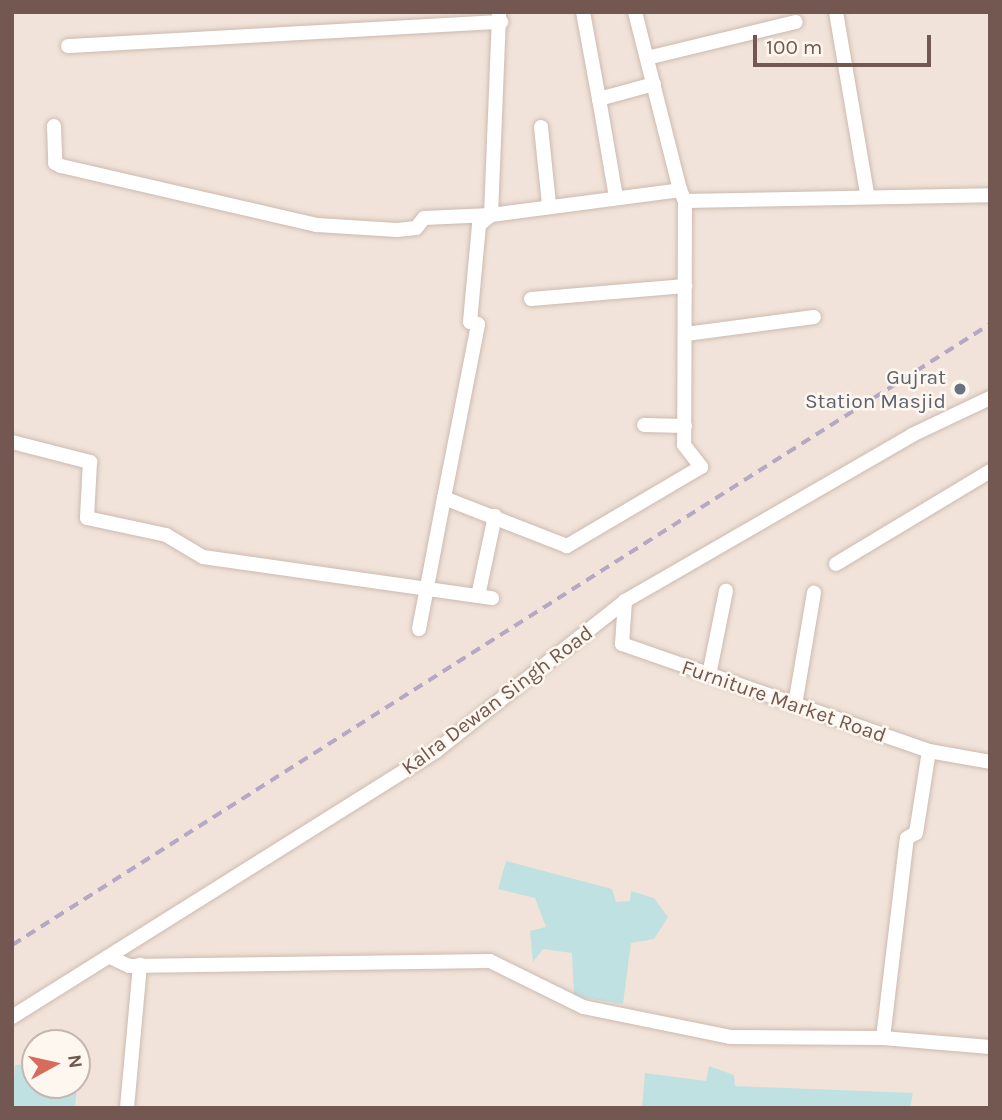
<!DOCTYPE html>
<style>
body{margin:0}
#map{position:relative;width:1002px;height:1120px;overflow:hidden;background:#faf2ea;font-family:Karla,sans-serif}
div>[style]{position:absolute}
.residential>*{inset:0;background:#f1e3d9}
.water>*{inset:0;background:#c0e1e2}
.roads{filter:drop-shadow(0 0 2px #ccbab0) drop-shadow(0 0 2px #ccbab0)}
.minor>*{height:14px;margin:-7px;padding:0 7px;transform-origin:7px;border-radius:7px;background:#fff}
.rail>*{height:3.5px;margin-top:-1.75px;transform-origin:0;background:repeating-linear-gradient(90deg,#b4a8c4 0 10px,transparent 0 17px)}
.dots>*{width:19px;height:19px;translate:-50% -50%;box-sizing:border-box;border:4px solid #fdf7f0;border-radius:50%}
span{translate:-50% -50%;white-space:nowrap;text-align:center;line-height:1.15;-webkit-text-stroke:5px #fdf7f0;paint-order:stroke}
.worship-label{font-size:21px;color:#5b616d}
.right{translate:-100% -50%;text-align:right}
.street-label{font-size:21px;color:#725850}
.frame{position:absolute;inset:0;border:14px solid #725850;pointer-events:none}
.north{position:absolute;left:21px;top:1029px;width:70px;height:70px;box-sizing:border-box;background:#fdf7f0;border:2px solid #c5b7b0;border-radius:50%;rotate:82deg;font-size:19px;font-weight:700;line-height:28px;text-align:center;color:#725850}
.north::after{content:'';display:block;margin:auto;width:24px;height:32px;background:#d76b5c;clip-path:polygon(50% 0,100% 100%,50% 72%,0 100%)}
.scale{position:absolute;left:753px;top:35px;width:178px;height:32px;box-sizing:border-box;border:4px solid #725850;border-top:0;padding-left:9px;font-size:21px;line-height:24px;white-space:nowrap;color:#725850;-webkit-text-stroke:5px #fdf7f0;paint-order:stroke}
</style>
<div id="map">
<div class="residential">
<div style="clip-path:polygon(evenodd,12px 12px,990px 12px,990px 1108px,12px 1108px,12px 12px,35px 1043px,77px 1043px,77px 1085px,35px 1085px,35px 1043px)"></div>
</div>
<div class="water">
<div style="clip-path:polygon(506px 861px,612px 889px,616px 902px,630px 901px,631px 891px,654px 898px,668px 917px,654px 939px,631px 943px,623px 1004px,574px 996px,572px 953px,543px 949px,533px 962px,530px 931px,546px 927px,535px 898px,498px 889px)"></div>
<div style="clip-path:polygon(35px 1063px,35px 1085px,77px 1085px,75px 1108px,12px 1108px,15px 1065px)"></div>
<div style="clip-path:polygon(709px 1066px,734px 1075px,735px 1086px,913px 1093px,910px 1108px,642px 1108px,645px 1073px,706px 1081px)"></div>
</div>
<div class="roads">
<div class="minor">
<div style="left:583px;top:12px;width:88px;rotate:79.6deg"></div>
<div style="left:635px;top:12px;width:184px;rotate:75.8deg"></div>
<div style="left:836px;top:12px;width:185px;rotate:80.3deg"></div>
<div style="left:68px;top:46px;width:434px;rotate:-3.2deg"></div>
<div style="left:647px;top:58px;width:153px;rotate:-13.6deg"></div>
<div style="left:54px;top:126px;width:37px;rotate:88deg"></div>
<div style="left:55px;top:163px;width:7px;rotate:27deg"></div>
<div style="left:61px;top:166px;width:263px;rotate:13deg"></div>
<div style="left:317px;top:225px;width:80px;rotate:3.6deg"></div>
<div style="left:397px;top:230px;width:19px;rotate:-6deg"></div>
<div style="left:416px;top:228px;width:13px;rotate:-51deg"></div>
<div style="left:424px;top:218px;width:67px;rotate:-2.6deg"></div>
<div style="left:491px;top:215px;width:203px;rotate:-87.7deg"></div>
<div style="left:541px;top:127px;width:77px;rotate:84.1deg"></div>
<div style="left:616px;top:197px;width:99px;rotate:-99.8deg"></div>
<div style="left:599px;top:99px;width:57px;rotate:-15.3deg"></div>
<div style="left:685px;top:201px;width:244px;rotate:90.2deg"></div>
<div style="left:684px;top:445px;width:28px;rotate:52deg"></div>
<div style="left:701px;top:467px;width:156px;rotate:149.5deg"></div>
<div style="left:567px;top:546px;width:132px;rotate:-158.7deg"></div>
<div style="left:444px;top:498px;width:177px;rotate:-78.9deg"></div>
<div style="left:478px;top:324px;width:8px;rotate:-166deg"></div>
<div style="left:470px;top:322px;width:97px;rotate:-84.7deg"></div>
<div style="left:479px;top:225px;width:16px;rotate:-40deg"></div>
<div style="left:491px;top:215px;width:191px;rotate:-7.5deg"></div>
<div style="left:680px;top:190px;width:12px;rotate:66deg"></div>
<div style="left:685px;top:201px;width:305px;rotate:-1.1deg"></div>
<div style="left:531px;top:299px;width:155px;rotate:-4.8deg"></div>
<div style="left:686px;top:334px;width:129px;rotate:-7.6deg"></div>
<div style="left:644px;top:425px;width:41px;rotate:1.4deg"></div>
<div style="left:12px;top:442px;width:81px;rotate:14.4deg"></div>
<div style="left:90px;top:462px;width:56px;rotate:93.1deg"></div>
<div style="left:87px;top:518px;width:81px;rotate:12.1deg"></div>
<div style="left:166px;top:535px;width:43px;rotate:30.7deg"></div>
<div style="left:203px;top:557px;width:292px;rotate:8.1deg"></div>
<div style="left:836px;top:564px;width:180px;rotate:-31.1deg"></div>
<div style="left:478px;top:596px;width:82px;rotate:-78deg"></div>
<div style="left:625px;top:601px;width:43px;rotate:94deg"></div>
<div style="left:622px;top:644px;width:325px;rotate:19.2deg"></div>
<div style="left:929px;top:751px;width:62px;rotate:10.2deg"></div>
<div style="left:419px;top:629px;width:133px;rotate:-79.2deg"></div>
<div style="left:709px;top:675px;width:86px;rotate:-78.6deg"></div>
<div style="left:795px;top:705px;width:114px;rotate:-80.4deg"></div>
<div style="left:112px;top:958px;width:19px;rotate:25deg"></div>
<div style="left:129px;top:966px;width:361px;rotate:-0.8deg"></div>
<div style="left:490px;top:961px;width:104px;rotate:26.3deg"></div>
<div style="left:583px;top:1007px;width:150px;rotate:11.5deg"></div>
<div style="left:730px;top:1037px;width:153px;rotate:0.4deg"></div>
<div style="left:883px;top:1038px;width:107px;rotate:4.8deg"></div>
<div style="left:12px;top:1017px;width:501px;rotate:-32.1deg"></div>
<div style="left:436px;top:751px;width:241px;rotate:-38.4deg"></div>
<div style="left:625px;top:601px;width:332px;rotate:-30deg"></div>
<div style="left:912px;top:435px;width:86px;rotate:-25.4deg"></div>
<div style="left:883px;top:1038px;width:201px;rotate:-83.2deg"></div>
<div style="left:907px;top:838px;width:10px;rotate:-29deg"></div>
<div style="left:916px;top:833px;width:83px;rotate:-81deg"></div>
<div style="left:127px;top:1108px;width:144px;rotate:-84.8deg"></div>
</div>
</div>
<div class="rail">
<div style="left:12px;top:945px;width:1159px;rotate:-32.41deg"></div>
</div>
<div class="dots">
<div style="left:960px;top:389px;background:#6b7280"></div>
</div>
<div class="worship-label">
<span class="right" style="left:946px;top:389px">Gujrat<br>Station Masjid</span>
</div>
<div class="street-label">
<span style="left:497px;top:700px;rotate:-37deg">Kalra Dewan Singh Road</span>
<span style="left:784px;top:701px;rotate:19deg">Furniture Market Road</span>
</div>
<div class="frame"></div>
<div class="north">N</div>
<div class="scale">100 m</div>
</div>
